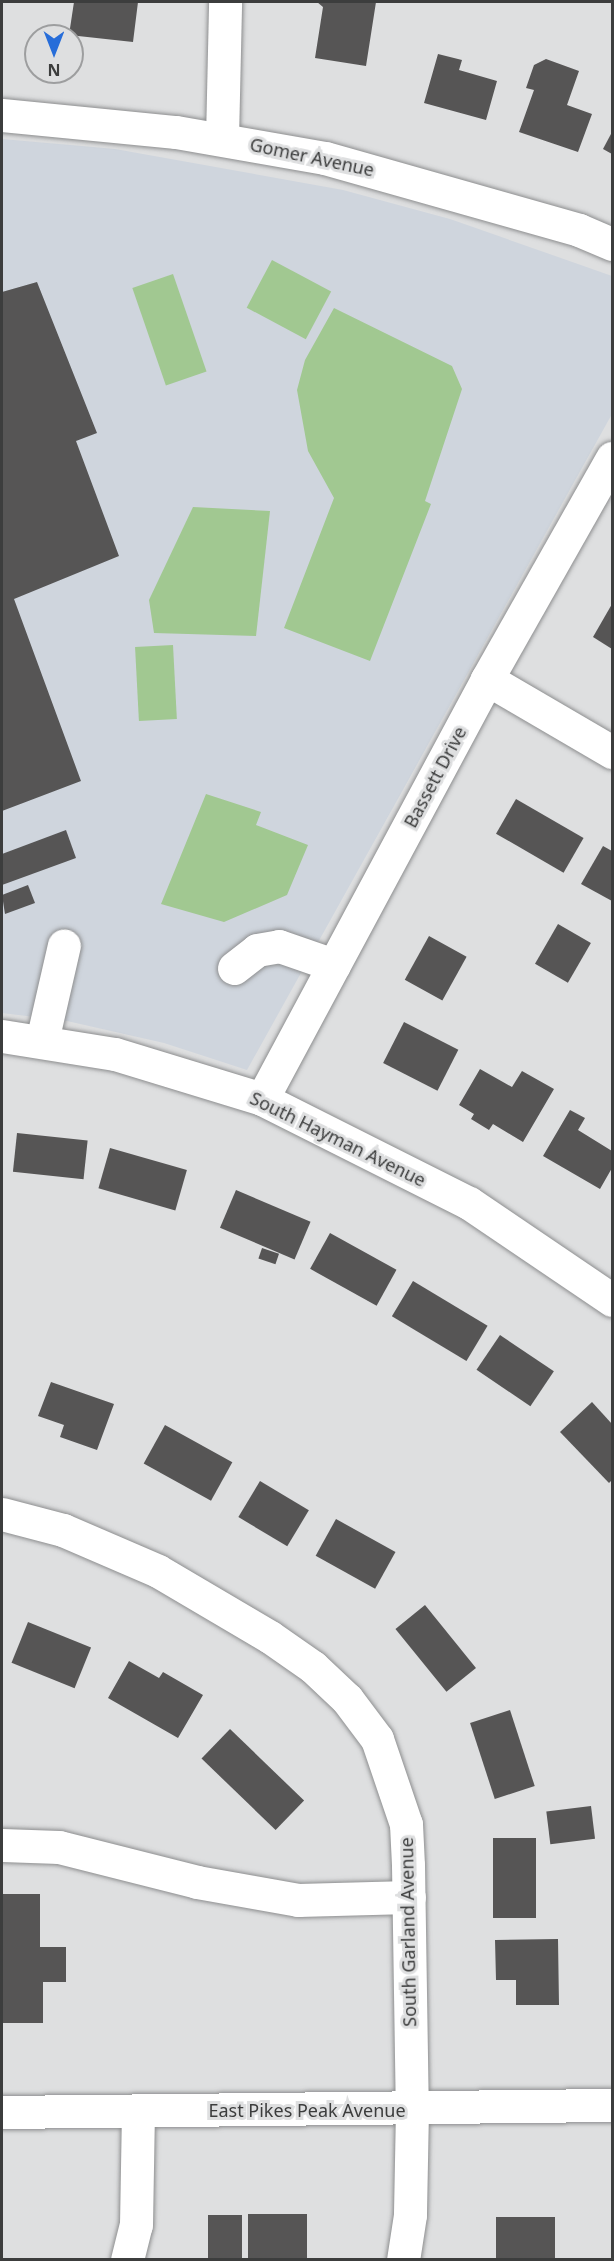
<!DOCTYPE html>
<style>
body{margin:0}
#map{position:relative;width:614px;height:2261px;overflow:hidden;background:#dedfe0;font-family:"Noto Sans",sans-serif}
div>[style]{position:absolute}
.built>*{inset:0;background:#cfd5dd}
.green>*{inset:0;background:#a1c891;transform-origin:0 0}
.building>*{inset:0;background:#565555;transform-origin:0 0}
.roads{filter:drop-shadow(0 0 2px #8d8e8f) drop-shadow(0 0 2px #8d8e8f)}
.minor>*{height:33px;margin:-16.5px;padding:0 16.5px;transform-origin:16.5px;border-radius:16.5px;background:#fff}
.major>*{height:33px;margin:-16.5px;padding:0 16.5px;transform-origin:16.5px;border-radius:16.5px;background:#fff}
span{translate:-50% -50%;white-space:nowrap;text-align:center;line-height:1.15;-webkit-text-stroke:6px #dedfe0;paint-order:stroke}
.street-label{font-size:18px;color:#3c3d3d}
.frame{position:absolute;inset:0;border:3px solid #3c3d3d;pointer-events:none}
.north{position:absolute;left:24px;top:24px;width:60px;height:60px;box-sizing:border-box;background:#dedfe0;border:2px solid #9d9e9f;border-radius:50%;rotate:180deg;font-size:16px;font-weight:700;line-height:24px;text-align:center;color:#3c3d3d}
.north::after{content:'';display:block;margin:auto;width:21px;height:27px;background:#276dd9;clip-path:polygon(50% 0,100% 100%,50% 72%,0 100%)}
</style>
<div id="map">
<div class="built">
<div style="clip-path:polygon(2px 139px,115px 149px,343px 190px,450px 219px,612px 276px,612px 414px,247px 1070px,164px 1043px,67px 1021px,2px 1013px)"></div>
</div>
<div class="green">
<div style="left:272px;top:260px;width:67px;height:54px;rotate:28deg"></div>
<div style="left:173px;top:274px;width:103px;height:43px;rotate:71deg"></div>
<div style="clip-path:polygon(334px 308px,452px 366px,462px 389px,425px 501px,431px 504px,370px 661px,284px 628px,334px 498px,308px 451px,297px 390px,305px 360px)"></div>
<div style="clip-path:polygon(193px 507px,270px 511px,256px 636px,154px 633px,149px 600px)"></div>
<div style="left:173px;top:645px;width:74px;height:38px;rotate:87deg"></div>
<div style="clip-path:polygon(206px 794px,261px 812px,256px 825px,308px 845px,287px 895px,224px 922px,161px 904px)"></div>
</div>
<div class="building">
<div style="clip-path:polygon(74px 2px,138px 2px,133px 42px,69px 35px)"></div>
<div style="clip-path:polygon(317px 2px,376px 2px,366px 66px,315px 58px,323px 7px)"></div>
<div style="clip-path:polygon(438px 54px,462px 60px,459px 70px,497px 81px,486px 120px,424px 103px)"></div>
<div style="clip-path:polygon(546px 59px,579px 71px,567px 105px,592px 114px,578px 152px,519px 132px,534px 90px,526px 88px,534px 65px)"></div>
<div style="clip-path:polygon(612px 132px,612px 154px,603px 149px)"></div>
<div style="clip-path:polygon(37px 282px,97px 433px,76px 441px,119px 556px,14px 599px,81px 781px,2px 811px,2px 292px)"></div>
<div style="clip-path:polygon(612px 604px,612px 649px,593px 637px)"></div>
<div style="left:516px;top:799px;width:78px;height:40px;rotate:30deg"></div>
<div style="clip-path:polygon(66px 830px,76px 858px,2px 885px,2px 854px)"></div>
<div style="clip-path:polygon(603px 846px,612px 851px,612px 901px,581px 884px)"></div>
<div style="clip-path:polygon(28px 885px,35px 903px,5px 914px,2px 895px)"></div>
<div style="left:558px;top:924px;width:38px;height:46px;rotate:30deg"></div>
<div style="left:429px;top:936px;width:43px;height:50px;rotate:29deg"></div>
<div style="left:404px;top:1022px;width:61px;height:46px;rotate:27deg"></div>
<div style="clip-path:polygon(480px 1069px,512px 1087px,522px 1071px,554px 1089px,523px 1142px,493px 1124px,489px 1130px,471px 1119px,474px 1114px,459px 1105px)"></div>
<div style="clip-path:polygon(570px 1110px,585px 1118px,578px 1130px,612px 1151px,612px 1168px,600px 1189px,543px 1156px)"></div>
<div style="left:17px;top:1133px;width:71px;height:39px;rotate:6deg"></div>
<div style="left:110px;top:1148px;width:80px;height:42px;rotate:16deg"></div>
<div style="left:236px;top:1190px;width:81px;height:41px;rotate:23deg"></div>
<div style="left:330px;top:1233px;width:76px;height:41px;rotate:29deg"></div>
<div style="left:262px;top:1248px;width:18px;height:11px;rotate:19deg"></div>
<div style="left:413px;top:1281px;width:87px;height:41px;rotate:31deg"></div>
<div style="left:500px;top:1335px;width:65px;height:42px;rotate:34deg"></div>
<div style="clip-path:polygon(51px 1382px,114px 1404px,97px 1450px,60px 1437px,64px 1425px,38px 1416px)"></div>
<div style="clip-path:polygon(592px 1402px,612px 1424px,612px 1480px,609px 1483px,560px 1432px)"></div>
<div style="left:165px;top:1425px;width:77px;height:44px;rotate:29deg"></div>
<div style="left:260px;top:1481px;width:57px;height:42px;rotate:31deg"></div>
<div style="left:336px;top:1519px;width:68px;height:42px;rotate:29deg"></div>
<div style="left:425px;top:1605px;width:81px;height:38px;rotate:51deg"></div>
<div style="left:28px;top:1622px;width:68px;height:44px;rotate:22deg"></div>
<div style="clip-path:polygon(129px 1661px,159px 1678px,163px 1672px,203px 1695px,178px 1738px,108px 1698px)"></div>
<div style="left:510px;top:1710px;width:80px;height:42px;rotate:72deg"></div>
<div style="left:230px;top:1729px;width:103px;height:41px;rotate:44deg"></div>
<div style="left:591px;top:1806px;width:33px;height:45px;rotate:83deg"></div>
<div style="left:536px;top:1838px;width:80px;height:43px;rotate:90deg"></div>
<div style="clip-path:polygon(2px 1894px,40px 1894px,40px 1947px,66px 1947px,66px 1982px,43px 1982px,43px 2023px,2px 2023px)"></div>
<div style="clip-path:polygon(558px 1939px,559px 2005px,516px 2005px,516px 1980px,496px 1980px,495px 1940px)"></div>
<div style="left:248px;top:2214px;width:59px;height:44px"></div>
<div style="left:208px;top:2215px;width:34px;height:44px"></div>
<div style="left:496px;top:2217px;width:59px;height:43px"></div>
</div>
<div class="roads">
<div class="minor">
<div style="left:2px;top:115px;width:175px;rotate:5.6deg"></div>
<div style="left:176px;top:132px;width:151px;rotate:9.9deg"></div>
<div style="left:325px;top:158px;width:264px;rotate:15.8deg"></div>
<div style="left:579px;top:230px;width:36px;rotate:23deg"></div>
<div style="left:222px;top:139px;width:137px;rotate:-88.7deg"></div>
<div style="left:487px;top:679px;width:145px;rotate:30.3deg"></div>
<div style="left:234px;top:968px;width:29px;rotate:-38deg"></div>
<div style="left:257px;top:950px;width:22px;rotate:-10deg"></div>
<div style="left:279px;top:946px;width:58px;rotate:19.1deg"></div>
<div style="left:2px;top:1036px;width:114px;rotate:9.1deg"></div>
<div style="left:115px;top:1054px;width:154px;rotate:17deg"></div>
<div style="left:262px;top:1099px;width:232px;rotate:26.7deg"></div>
<div style="left:469px;top:1203px;width:173px;rotate:34.1deg"></div>
<div style="left:42px;top:1041px;width:98px;rotate:-77.1deg"></div>
<div style="left:262px;top:1099px;width:476px;rotate:-61.8deg"></div>
<div style="left:487px;top:679px;width:254px;rotate:-60.5deg"></div>
<div style="left:2px;top:1514px;width:63px;rotate:14.7deg"></div>
<div style="left:63px;top:1530px;width:103px;rotate:23.3deg"></div>
<div style="left:158px;top:1571px;width:130px;rotate:30.5deg"></div>
<div style="left:270px;top:1637px;width:52px;rotate:34.9deg"></div>
<div style="left:313px;top:1667px;width:47px;rotate:43.3deg"></div>
<div style="left:347px;top:1699px;width:50px;rotate:53.1deg"></div>
<div style="left:377px;top:1739px;width:90px;rotate:71.2deg"></div>
<div style="left:406px;top:1824px;width:41px;rotate:87.2deg"></div>
<div style="left:408px;top:1865px;width:244px;rotate:89.1deg"></div>
<div style="left:412px;top:2109px;width:106px;rotate:91.1deg"></div>
<div style="left:410px;top:2215px;width:46px;rotate:98.8deg"></div>
<div style="left:2px;top:1845px;width:57px;rotate:2deg"></div>
<div style="left:59px;top:1847px;width:142px;rotate:14.2deg"></div>
<div style="left:197px;top:1882px;width:103px;rotate:10.1deg"></div>
<div style="left:298px;top:1900px;width:111px;rotate:-1.5deg"></div>
<div style="left:127px;top:2260px;width:36px;rotate:-76deg"></div>
<div style="left:136px;top:2225px;width:114px;rotate:-89deg"></div>
</div>
<div class="major">
<div style="left:2px;top:2112px;width:610px;rotate:-0.66deg"></div>
</div>
</div>
<div class="street-label">
<span style="left:312px;top:157px;rotate:12deg">Gomer Avenue</span>
<span style="left:435px;top:777px;rotate:-62deg">Bassett Drive</span>
<span style="left:338px;top:1139px;rotate:26deg">South Hayman Avenue</span>
<span style="left:408px;top:1932px;rotate:-91deg">South Garland Avenue</span>
<span style="left:307px;top:2110px">East Pikes Peak Avenue</span>
</div>
<div class="frame"></div>
<div class="north">N</div>
</div>
